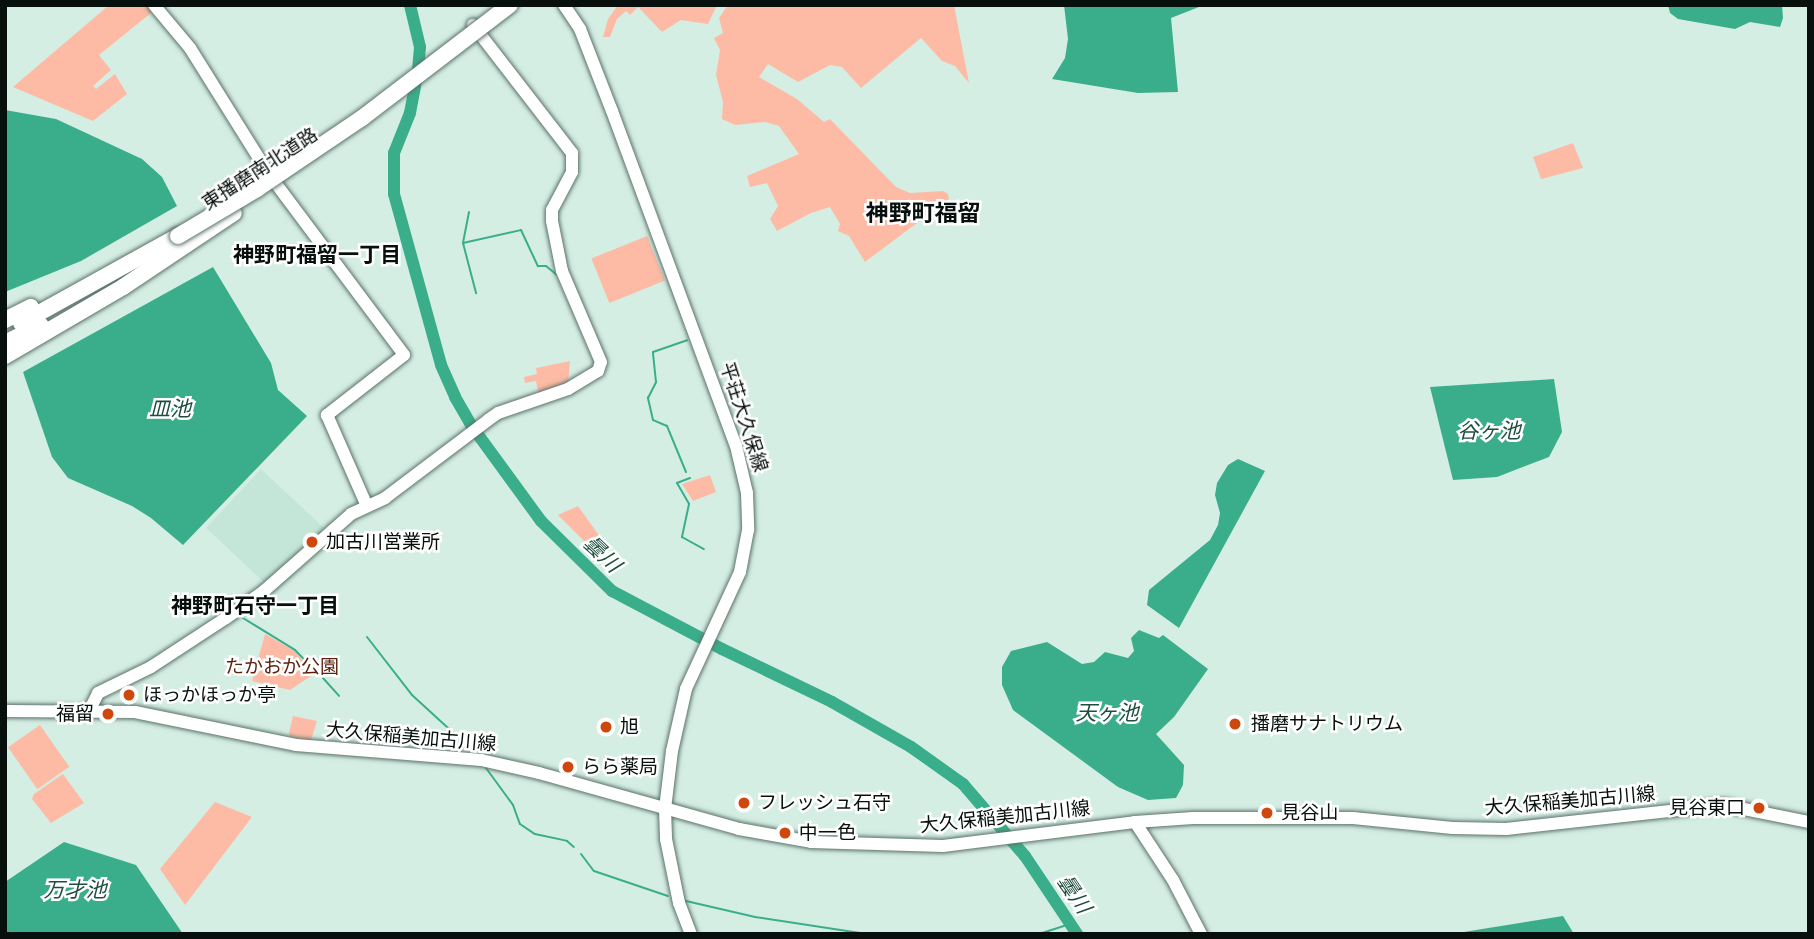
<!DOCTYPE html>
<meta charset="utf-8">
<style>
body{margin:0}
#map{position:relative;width:1814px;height:939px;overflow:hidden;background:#d5eee4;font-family:"Fira Sans","Noto Sans JP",sans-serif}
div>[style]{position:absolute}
.built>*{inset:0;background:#c4e6d8}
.green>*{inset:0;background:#fdbba5;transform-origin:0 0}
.water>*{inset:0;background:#3aae8b}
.stream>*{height:2px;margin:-1px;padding:0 1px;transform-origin:1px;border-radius:1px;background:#3aae8b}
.river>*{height:12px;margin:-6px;padding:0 6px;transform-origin:6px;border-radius:6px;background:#3aae8b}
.roads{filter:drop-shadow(0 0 2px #5b7269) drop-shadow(0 0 2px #5b7269)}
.secondary>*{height:12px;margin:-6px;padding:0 6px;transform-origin:6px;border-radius:6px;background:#fff}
.highway>*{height:16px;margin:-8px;padding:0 8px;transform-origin:8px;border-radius:8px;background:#fff}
.bridges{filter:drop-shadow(0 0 2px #5b7269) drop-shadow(0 0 2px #5b7269)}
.highway-bridge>*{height:16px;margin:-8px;padding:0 8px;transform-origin:8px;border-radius:8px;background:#fff}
.dots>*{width:19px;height:19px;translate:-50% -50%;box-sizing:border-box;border:4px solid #fff;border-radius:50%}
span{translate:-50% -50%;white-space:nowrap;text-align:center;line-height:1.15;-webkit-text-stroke:5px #fff;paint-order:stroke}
.street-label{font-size:19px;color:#07100d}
.poi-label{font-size:19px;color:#07100d}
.left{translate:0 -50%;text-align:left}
.right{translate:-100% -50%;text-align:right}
.park-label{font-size:19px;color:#5a220e}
.neighbourhood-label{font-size:21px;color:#07100d;font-weight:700}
.water-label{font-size:21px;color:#1f4e3f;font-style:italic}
.quarter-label{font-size:23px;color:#07100d;font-weight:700}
.frame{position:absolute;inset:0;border:7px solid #07100d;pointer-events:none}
</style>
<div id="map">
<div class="built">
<div style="clip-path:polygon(261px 469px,324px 528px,288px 565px,265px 583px,206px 528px)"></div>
</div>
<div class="green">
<div style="clip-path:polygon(109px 5px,148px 5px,151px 9px,151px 13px,99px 55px,111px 70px,93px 86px,96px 89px,115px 74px,127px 94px,93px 121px,13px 87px)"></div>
<div style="clip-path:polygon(618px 5px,717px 5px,708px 24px,681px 20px,662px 32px,638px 7px,630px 15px,626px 11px,617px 19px,610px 37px,603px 37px,608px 19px)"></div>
<div style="clip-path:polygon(728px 5px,954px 5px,969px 83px,955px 66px,942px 61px,921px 38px,861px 88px,842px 67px,830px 65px,798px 82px,768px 64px,759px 77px,797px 99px,824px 122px,830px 119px,896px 187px,910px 193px,943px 191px,948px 194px,949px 199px,865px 262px,849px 236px,838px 231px,840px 224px,830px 207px,811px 213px,777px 231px,770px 219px,778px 206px,767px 183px,750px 187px,747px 176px,799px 154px,779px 126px,765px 122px,735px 125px,722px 119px,723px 102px,716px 75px,720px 50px,714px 38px,723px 33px,719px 18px)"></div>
<div style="clip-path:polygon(1573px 143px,1583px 168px,1541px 179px,1533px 157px)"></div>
<div style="left:647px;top:236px;width:48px;height:60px;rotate:68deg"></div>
<div style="clip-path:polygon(570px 361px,568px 385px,539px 396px,536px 381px,525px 383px,524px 377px,537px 374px,536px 368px)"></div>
<div style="clip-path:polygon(710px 475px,716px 492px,693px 501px,682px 484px)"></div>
<div style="clip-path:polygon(578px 506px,603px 541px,592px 549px,558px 515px)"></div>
<div style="clip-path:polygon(265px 634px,295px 651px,314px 674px,290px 690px,252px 681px)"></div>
<div style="clip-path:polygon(293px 716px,317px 721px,311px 740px,291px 737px,289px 733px)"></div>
<div style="left:40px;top:725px;width:51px;height:39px;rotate:55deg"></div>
<div style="clip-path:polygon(63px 774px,84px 803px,51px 823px,32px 799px,34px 794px)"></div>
<div style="clip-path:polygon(215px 802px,252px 817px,185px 905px,160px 869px)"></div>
</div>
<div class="water">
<div style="clip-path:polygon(1064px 5px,1204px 5px,1171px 18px,1178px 92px,1138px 93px,1052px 79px,1065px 58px,1068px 39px)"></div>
<div style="clip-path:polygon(1668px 5px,1782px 5px,1783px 18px,1780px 27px,1750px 22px,1735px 29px,1678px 19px,1670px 13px)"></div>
<div style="clip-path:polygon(5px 110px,56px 119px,142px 159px,162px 177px,177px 206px,81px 261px,5px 292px)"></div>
<div style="clip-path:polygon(213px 267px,271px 363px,278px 390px,307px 416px,183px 545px,151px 518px,132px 506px,68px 478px,52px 457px,23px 372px)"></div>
<div style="clip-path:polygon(1554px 379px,1562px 432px,1549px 457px,1497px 477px,1453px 480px,1430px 387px)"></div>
<div style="clip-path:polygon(1238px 459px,1265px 471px,1179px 628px,1147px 605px,1149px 590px,1210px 540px,1218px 525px,1220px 513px,1215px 495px,1217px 483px,1228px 465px)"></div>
<div style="clip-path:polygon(1139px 630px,1159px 638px,1163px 635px,1208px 669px,1174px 717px,1156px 734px,1184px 765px,1183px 785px,1176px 798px,1148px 800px,1118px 787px,1013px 710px,1002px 685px,1002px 667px,1011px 651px,1047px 642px,1082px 664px,1094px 662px,1105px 652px,1128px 658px,1134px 651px,1131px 638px)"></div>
<div style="clip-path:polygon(64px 842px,136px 865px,183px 934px,5px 934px,5px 882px)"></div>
<div style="clip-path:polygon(1563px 916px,1574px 934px,1452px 934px,1482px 929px)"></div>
</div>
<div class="stream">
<div style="left:469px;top:212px;width:32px;rotate:101deg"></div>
<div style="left:463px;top:243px;width:52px;rotate:75.4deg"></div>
<div style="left:463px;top:243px;width:59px;rotate:-12.6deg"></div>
<div style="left:521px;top:230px;width:40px;rotate:65deg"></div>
<div style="left:538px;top:266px;width:8px"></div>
<div style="left:546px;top:266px;width:13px;rotate:39deg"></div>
<div style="left:686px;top:472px;width:50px;rotate:-112.4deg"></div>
<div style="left:667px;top:426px;width:15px;rotate:-157deg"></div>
<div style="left:653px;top:420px;width:23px;rotate:-103deg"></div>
<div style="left:648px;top:398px;width:18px;rotate:-63deg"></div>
<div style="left:656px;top:382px;width:30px;rotate:-96deg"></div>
<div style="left:653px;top:352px;width:36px;rotate:-19deg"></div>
<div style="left:690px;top:478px;width:14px;rotate:159deg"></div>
<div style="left:677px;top:483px;width:24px;rotate:60deg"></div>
<div style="left:689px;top:504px;width:34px;rotate:102deg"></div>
<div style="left:682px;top:537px;width:25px;rotate:29deg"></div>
<div style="left:243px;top:618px;width:61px;rotate:31.6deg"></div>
<div style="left:295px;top:650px;width:28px;rotate:46deg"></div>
<div style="left:367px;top:637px;width:73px;rotate:52.2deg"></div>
<div style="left:412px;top:695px;width:80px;rotate:42.5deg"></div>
<div style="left:323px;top:678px;width:24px;rotate:48deg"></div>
<div style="left:486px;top:768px;width:46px;rotate:53.9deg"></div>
<div style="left:513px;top:805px;width:20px;rotate:70deg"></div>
<div style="left:520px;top:824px;width:18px;rotate:34deg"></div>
<div style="left:535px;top:834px;width:33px;rotate:12deg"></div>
<div style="left:567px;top:841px;width:9px;rotate:41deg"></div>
<div style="left:581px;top:854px;width:21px;rotate:53deg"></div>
<div style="left:594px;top:871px;width:78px;rotate:18.7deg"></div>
<div style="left:686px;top:901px;width:71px;rotate:13.1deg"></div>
<div style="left:755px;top:917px;width:113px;rotate:8.6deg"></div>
<div style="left:1039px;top:934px;width:35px;rotate:-18deg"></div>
</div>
<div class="river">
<div style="left:410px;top:5px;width:43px;rotate:76.6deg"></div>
<div style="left:420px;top:47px;width:24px;rotate:95deg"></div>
<div style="left:418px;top:71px;width:43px;rotate:100.8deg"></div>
<div style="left:410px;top:113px;width:43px;rotate:111.8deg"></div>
<div style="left:394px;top:153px;width:41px;rotate:90deg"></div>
<div style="left:394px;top:194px;width:177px;rotate:74.6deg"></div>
<div style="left:441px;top:365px;width:35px;rotate:66deg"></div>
<div style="left:455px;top:397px;width:32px;rotate:60deg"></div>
<div style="left:471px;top:425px;width:119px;rotate:53.9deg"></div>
<div style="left:541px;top:521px;width:100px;rotate:44.6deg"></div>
<div style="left:612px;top:591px;width:124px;rotate:27.8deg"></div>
<div style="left:722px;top:649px;width:122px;rotate:25.7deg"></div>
<div style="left:832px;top:702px;width:91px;rotate:29.7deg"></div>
<div style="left:911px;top:747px;width:64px;rotate:35.4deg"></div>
<div style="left:963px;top:784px;width:95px;rotate:49.3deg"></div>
<div style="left:1025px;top:856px;width:94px;rotate:56.3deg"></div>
</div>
<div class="roads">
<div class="secondary">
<div style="left:154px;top:5px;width:56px;rotate:50.1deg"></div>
<div style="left:190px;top:48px;width:147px;rotate:58deg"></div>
<div style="left:268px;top:173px;width:227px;rotate:53.2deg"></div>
<div style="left:404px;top:355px;width:98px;rotate:142.1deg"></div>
<div style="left:327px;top:415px;width:99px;rotate:66.3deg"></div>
<div style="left:564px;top:5px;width:29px;rotate:56deg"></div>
<div style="left:580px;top:29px;width:88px;rotate:68.7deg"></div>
<div style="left:612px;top:111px;width:357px;rotate:69.7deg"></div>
<div style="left:736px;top:446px;width:48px;rotate:76.8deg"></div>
<div style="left:747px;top:493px;width:37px;rotate:88deg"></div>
<div style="left:748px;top:530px;width:43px;rotate:100.8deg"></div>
<div style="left:740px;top:572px;width:129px;rotate:114.8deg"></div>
<div style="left:686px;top:689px;width:64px;rotate:102.7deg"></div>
<div style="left:672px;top:751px;width:58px;rotate:96.9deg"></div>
<div style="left:665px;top:809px;width:30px;rotate:88deg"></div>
<div style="left:666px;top:839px;width:65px;rotate:78.5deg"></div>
<div style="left:679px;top:903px;width:33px;rotate:69deg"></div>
<div style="left:90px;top:709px;width:18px;rotate:-63deg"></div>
<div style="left:98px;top:693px;width:59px;rotate:-26.1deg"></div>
<div style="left:151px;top:667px;width:90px;rotate:-33.2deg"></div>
<div style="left:226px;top:618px;width:47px;rotate:-35.4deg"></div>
<div style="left:264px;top:591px;width:116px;rotate:-41.5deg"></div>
<div style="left:351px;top:514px;width:38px;rotate:-25deg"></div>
<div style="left:385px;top:498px;width:129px;rotate:-37.1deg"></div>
<div style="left:488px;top:420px;width:12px;rotate:-35deg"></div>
<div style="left:498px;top:413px;width:74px;rotate:-18.9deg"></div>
<div style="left:568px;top:389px;width:35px;rotate:-31deg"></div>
<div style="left:598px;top:371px;width:9px;rotate:-72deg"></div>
<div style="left:601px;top:362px;width:99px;rotate:-113.2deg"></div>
<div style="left:562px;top:271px;width:51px;rotate:-101.3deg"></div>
<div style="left:552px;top:221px;width:11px;rotate:-90deg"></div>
<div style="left:552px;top:210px;width:43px;rotate:-62.2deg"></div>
<div style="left:572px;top:172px;width:19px;rotate:-90deg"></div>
<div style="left:572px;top:153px;width:162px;rotate:-127.7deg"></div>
<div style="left:5px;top:711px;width:130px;rotate:0.4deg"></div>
<div style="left:135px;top:712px;width:164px;rotate:11.6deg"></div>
<div style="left:296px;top:745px;width:186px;rotate:4.6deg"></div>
<div style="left:481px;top:760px;width:59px;rotate:12.6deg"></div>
<div style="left:539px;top:773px;width:208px;rotate:15.6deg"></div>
<div style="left:739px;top:829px;width:73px;rotate:10.2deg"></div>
<div style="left:811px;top:842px;width:132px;rotate:1.7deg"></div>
<div style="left:943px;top:846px;width:193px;rotate:-7.1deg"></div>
<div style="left:1135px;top:822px;width:58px;rotate:-3.9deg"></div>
<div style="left:1193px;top:818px;width:160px"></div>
<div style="left:1353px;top:818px;width:100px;rotate:5.7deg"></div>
<div style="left:1453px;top:828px;width:53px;rotate:1.1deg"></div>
<div style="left:1506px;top:829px;width:219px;rotate:-6.3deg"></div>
<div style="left:1724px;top:805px;width:87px;rotate:11.3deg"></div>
<div style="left:1135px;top:822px;width:69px;rotate:56.8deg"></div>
<div style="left:1173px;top:880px;width:61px;rotate:62.6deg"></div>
</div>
<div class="highway">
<div style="left:5px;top:320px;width:29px;rotate:-27deg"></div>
<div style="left:21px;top:323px;width:179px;rotate:-29deg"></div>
<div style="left:5px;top:343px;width:40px;rotate:-26.6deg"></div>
<div style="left:5px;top:356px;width:137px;rotate:-30.3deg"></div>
<div style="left:123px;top:287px;width:133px;rotate:-33.7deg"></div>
</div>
</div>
<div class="bridges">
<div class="highway-bridge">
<div style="left:178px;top:236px;width:92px;rotate:-30.7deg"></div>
<div style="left:257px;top:189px;width:127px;rotate:-34.1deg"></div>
<div style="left:362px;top:118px;width:186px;rotate:-37.4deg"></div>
</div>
</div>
<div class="dots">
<div style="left:312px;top:542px;background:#ce480d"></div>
<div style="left:129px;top:695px;background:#ce480d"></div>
<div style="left:108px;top:714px;background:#ce480d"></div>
<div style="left:1235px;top:724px;background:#ce480d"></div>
<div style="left:606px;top:727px;background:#ce480d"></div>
<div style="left:568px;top:767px;background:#ce480d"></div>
<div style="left:744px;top:803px;background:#ce480d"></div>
<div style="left:1759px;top:808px;background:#ce480d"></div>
<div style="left:1267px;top:813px;background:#ce480d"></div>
<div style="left:785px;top:833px;background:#ce480d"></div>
</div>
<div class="street-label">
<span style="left:260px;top:169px;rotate:-33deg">東播磨南北道路</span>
<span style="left:744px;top:417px;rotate:72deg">平荘大久保線</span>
<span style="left:411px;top:737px;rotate:5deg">大久保稲美加古川線</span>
<span style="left:1570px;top:801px;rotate:-5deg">大久保稲美加古川線</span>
<span style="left:1005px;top:817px;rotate:-6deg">大久保稲美加古川線</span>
</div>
<div class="poi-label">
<span class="left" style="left:326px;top:542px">加古川営業所</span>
<span class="left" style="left:143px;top:695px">ほっかほっか亭</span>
<span class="right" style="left:94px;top:714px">福留</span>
<span class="left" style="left:1251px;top:724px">播磨サナトリウム</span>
<span class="left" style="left:620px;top:727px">旭</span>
<span class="left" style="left:582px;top:767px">らら薬局</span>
<span class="left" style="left:758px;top:803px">フレッシュ石守</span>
<span class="right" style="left:1745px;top:808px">見谷東口</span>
<span class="left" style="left:1281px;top:813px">見谷山</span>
<span class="left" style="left:799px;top:833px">中一色</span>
</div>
<div class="park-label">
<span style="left:282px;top:667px">たかおか公園</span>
</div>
<div class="neighbourhood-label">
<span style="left:317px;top:255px">神野町福留一丁目</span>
<span style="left:255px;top:606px">神野町石守一丁目</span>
</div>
<div class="water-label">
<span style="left:170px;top:409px">皿池</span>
<span style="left:1489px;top:431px">谷ヶ池</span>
<span style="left:602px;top:554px;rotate:44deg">曇川</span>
<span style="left:1107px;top:713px">天ヶ池</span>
<span style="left:75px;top:890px">万才池</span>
<span style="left:1074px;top:894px;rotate:56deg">曇川</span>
</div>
<div class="quarter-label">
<span style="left:923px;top:213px">神野町福留</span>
</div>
<div class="frame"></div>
</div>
